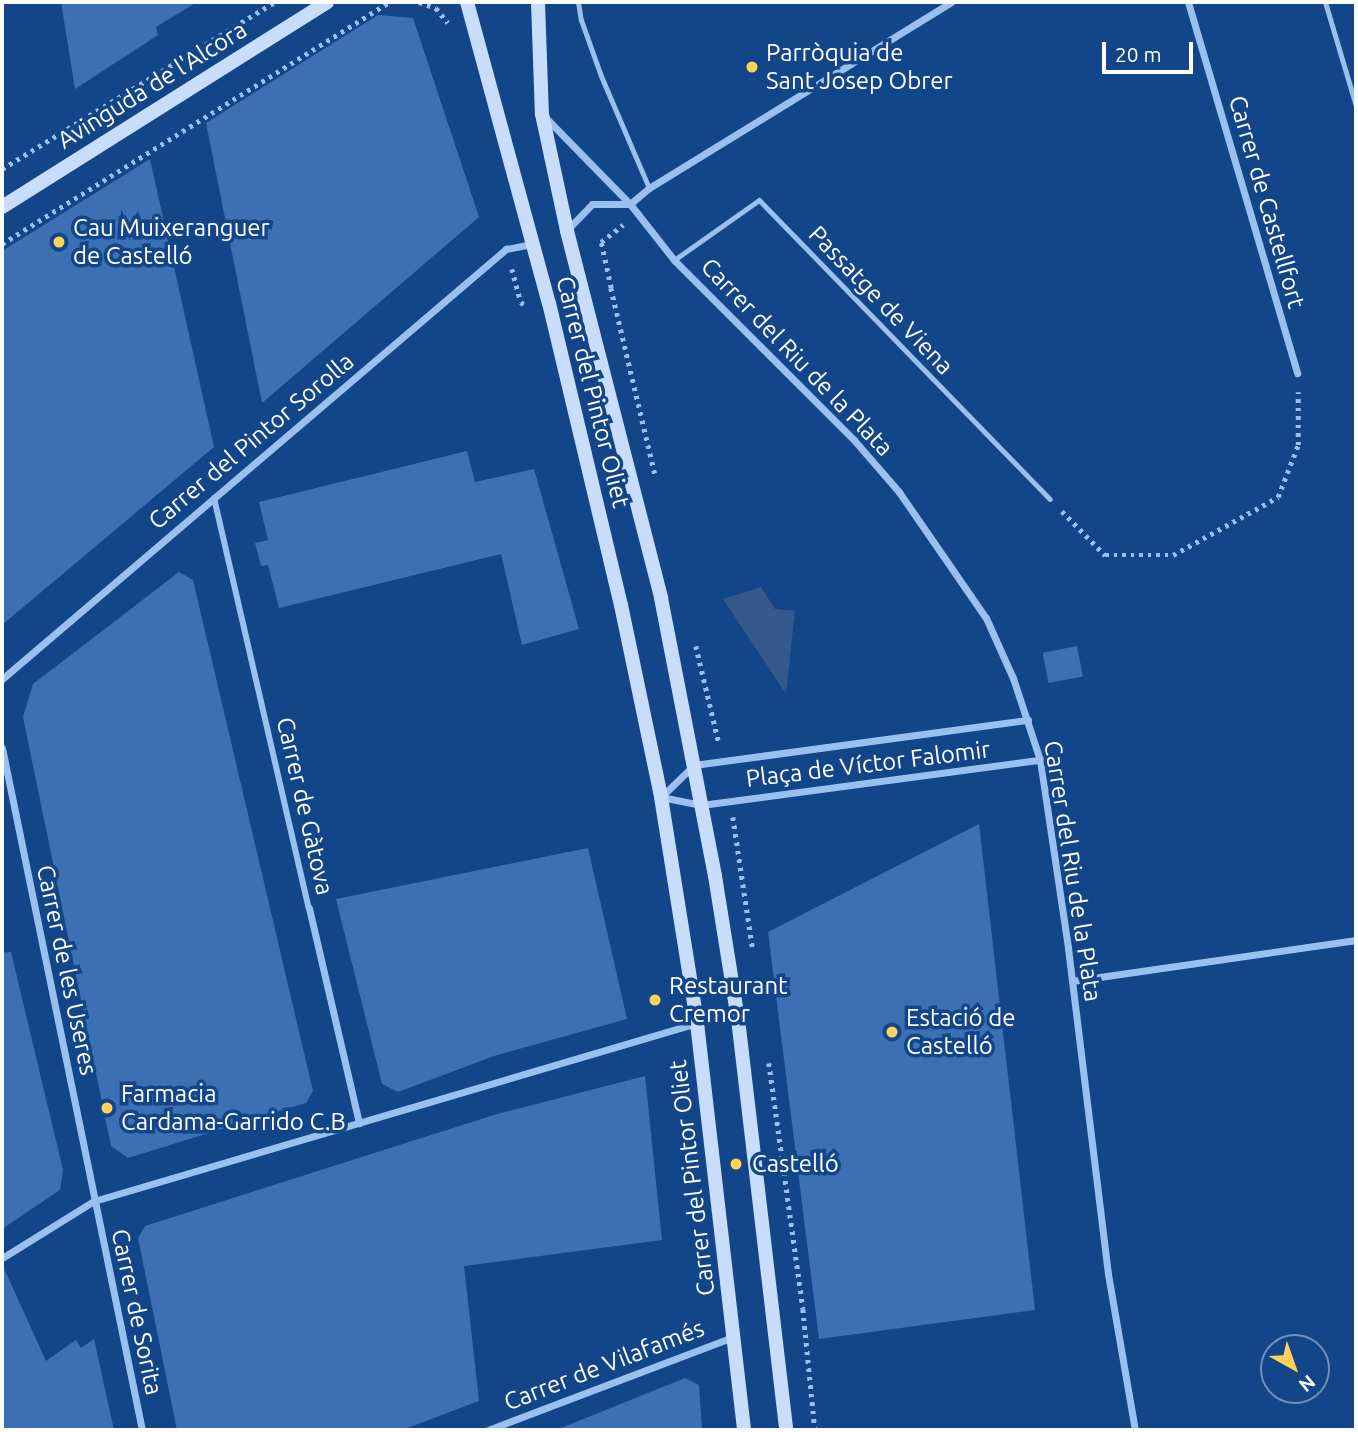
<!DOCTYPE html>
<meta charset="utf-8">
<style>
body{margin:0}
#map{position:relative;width:1358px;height:1432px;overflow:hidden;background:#134589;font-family:Ubuntu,sans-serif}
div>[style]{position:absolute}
.water>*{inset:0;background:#34598c}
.building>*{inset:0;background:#3c70b3;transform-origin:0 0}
.path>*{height:4.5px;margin-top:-2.25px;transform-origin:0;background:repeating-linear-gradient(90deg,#9ac0f0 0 3.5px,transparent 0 8.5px)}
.service>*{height:5px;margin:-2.5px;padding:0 2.5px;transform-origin:2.5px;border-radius:2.5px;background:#9ac0f0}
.pedestrian>*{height:6px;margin:-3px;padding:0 3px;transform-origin:3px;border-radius:3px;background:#9ac0f0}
.minor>*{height:7px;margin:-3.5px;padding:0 3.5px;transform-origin:3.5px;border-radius:3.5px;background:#9ac0f0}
.secondary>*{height:14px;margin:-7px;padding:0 7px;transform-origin:7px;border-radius:7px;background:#c8ddfb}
.dots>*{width:19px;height:19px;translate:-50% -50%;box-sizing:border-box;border:4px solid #134589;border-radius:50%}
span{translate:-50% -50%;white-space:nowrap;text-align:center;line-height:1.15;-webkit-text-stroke:7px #134589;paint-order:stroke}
.poi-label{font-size:24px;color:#fff}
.left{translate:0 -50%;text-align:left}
.street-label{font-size:24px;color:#fff}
.frame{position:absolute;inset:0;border:4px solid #fff;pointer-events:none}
.north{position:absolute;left:1260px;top:1334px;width:70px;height:70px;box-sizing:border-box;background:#134589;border:2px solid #718fb8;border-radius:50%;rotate:140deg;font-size:19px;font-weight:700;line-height:28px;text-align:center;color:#fff}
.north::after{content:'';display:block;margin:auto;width:24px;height:32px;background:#ffd159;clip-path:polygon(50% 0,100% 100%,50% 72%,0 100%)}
.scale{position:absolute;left:1102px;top:42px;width:91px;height:32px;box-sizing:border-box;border:4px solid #fff;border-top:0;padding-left:9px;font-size:21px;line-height:24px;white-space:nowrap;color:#fff;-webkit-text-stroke:5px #134589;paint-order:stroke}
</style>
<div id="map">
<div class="water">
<div style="clip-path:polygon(761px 587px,775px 609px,795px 611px,786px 694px,723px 599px)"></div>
</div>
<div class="building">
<div style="clip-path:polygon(61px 2px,197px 2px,156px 27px,158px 35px,75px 89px)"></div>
<div style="clip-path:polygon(378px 15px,413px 18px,479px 217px,262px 403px,206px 123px)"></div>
<div style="clip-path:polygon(150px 159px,214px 447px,2px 625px,2px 251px)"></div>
<div style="clip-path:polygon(467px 451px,475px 482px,534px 469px,579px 629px,522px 645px,501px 554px,279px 608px,268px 565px,261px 566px,255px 543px,268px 540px,259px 502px)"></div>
<div style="clip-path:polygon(179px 572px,193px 580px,313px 1091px,306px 1103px,128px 1158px,111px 1146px,23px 717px,33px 684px)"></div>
<div style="left:1077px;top:646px;width:31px;height:35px;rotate:79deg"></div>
<div style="clip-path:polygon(979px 824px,1035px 1310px,819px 1339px,768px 932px)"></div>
<div style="clip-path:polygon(588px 848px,627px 1019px,494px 1056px,398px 1092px,382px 1084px,336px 899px)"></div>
<div style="clip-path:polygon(11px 952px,63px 1170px,60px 1190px,2px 1229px,2px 953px)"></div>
<div style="clip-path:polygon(645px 1076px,662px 1240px,464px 1266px,479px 1401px,402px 1430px,177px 1430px,138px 1238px,145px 1226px,497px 1114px)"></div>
<div style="clip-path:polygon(2px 1264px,46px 1361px,76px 1340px,81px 1348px,94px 1339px,114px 1430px,2px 1430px)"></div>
<div style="clip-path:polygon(685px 1378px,699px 1385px,702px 1430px,556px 1430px)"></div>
</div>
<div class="path">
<div style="left:419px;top:2px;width:18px;rotate:19deg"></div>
<div style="left:436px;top:8px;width:19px;rotate:51deg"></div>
<div style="left:2px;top:169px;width:320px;rotate:-31.5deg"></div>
<div style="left:2px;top:244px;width:457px;rotate:-32deg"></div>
<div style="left:512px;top:269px;width:34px;rotate:75deg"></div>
<div style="left:521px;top:302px;width:6px;rotate:39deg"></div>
<div style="left:611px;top:288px;width:191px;rotate:76.7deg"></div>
<div style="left:611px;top:288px;width:47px;rotate:-102.3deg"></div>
<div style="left:601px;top:242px;width:28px;rotate:-38deg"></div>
<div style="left:1062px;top:511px;width:62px;rotate:45.7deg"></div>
<div style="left:1105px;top:555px;width:68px"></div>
<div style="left:1173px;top:555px;width:120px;rotate:-28.9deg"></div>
<div style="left:1278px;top:497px;width:56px;rotate:-69deg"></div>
<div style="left:1298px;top:445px;width:53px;rotate:-90deg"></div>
<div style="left:696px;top:646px;width:100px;rotate:76.7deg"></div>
<div style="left:733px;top:817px;width:135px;rotate:81.5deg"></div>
<div style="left:769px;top:1063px;width:248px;rotate:82.1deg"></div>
<div style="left:803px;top:1309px;width:122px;rotate:84.3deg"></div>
</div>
<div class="service">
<div style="left:578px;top:2px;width:18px;rotate:81deg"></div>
<div style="left:581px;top:20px;width:59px;rotate:70.3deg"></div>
<div style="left:601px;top:76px;width:122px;rotate:66.8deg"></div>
<div style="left:1325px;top:2px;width:109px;rotate:73.4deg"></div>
<div style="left:674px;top:260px;width:104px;rotate:-35.2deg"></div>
<div style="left:759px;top:200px;width:417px;rotate:45.8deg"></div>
</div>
<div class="pedestrian">
<div style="left:214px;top:498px;width:421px;rotate:77deg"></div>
</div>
<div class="minor">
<div style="left:1188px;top:2px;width:387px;rotate:73.6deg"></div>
<div style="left:545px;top:117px;width:122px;rotate:45.7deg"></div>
<div style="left:630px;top:204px;width:71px;rotate:51.8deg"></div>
<div style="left:674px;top:260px;width:255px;rotate:45deg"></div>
<div style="left:854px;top:440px;width:69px;rotate:49.1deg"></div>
<div style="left:899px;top:492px;width:153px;rotate:55.4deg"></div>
<div style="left:986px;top:618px;width:66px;rotate:65.8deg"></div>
<div style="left:1013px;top:678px;width:86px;rotate:71.8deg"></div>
<div style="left:1040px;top:760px;width:190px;rotate:81.5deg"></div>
<div style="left:1068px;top:948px;width:328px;rotate:83deg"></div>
<div style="left:1108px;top:1274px;width:158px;rotate:80.2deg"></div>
<div style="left:567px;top:230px;width:36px;rotate:-46deg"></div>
<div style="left:592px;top:204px;width:38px"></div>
<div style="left:630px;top:204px;width:25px;rotate:-40deg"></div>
<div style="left:649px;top:188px;width:355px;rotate:-31.6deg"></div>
<div style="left:2px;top:679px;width:663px;rotate:-40.47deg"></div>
<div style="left:506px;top:249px;width:25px;rotate:-11deg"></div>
<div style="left:2px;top:748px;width:696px;rotate:78.4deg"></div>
<div style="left:662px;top:796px;width:45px;rotate:-44.1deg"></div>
<div style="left:694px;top:765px;width:337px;rotate:-7.7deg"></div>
<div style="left:661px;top:797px;width:41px;rotate:11.3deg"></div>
<div style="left:701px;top:805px;width:342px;rotate:-7.6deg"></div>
<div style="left:309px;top:908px;width:221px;rotate:76.9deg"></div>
<div style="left:1072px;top:981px;width:287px;rotate:-8.2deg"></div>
<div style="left:2px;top:1258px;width:108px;rotate:-31.8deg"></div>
<div style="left:94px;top:1201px;width:629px;rotate:-16.45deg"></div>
<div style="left:488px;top:1430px;width:262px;rotate:-20.8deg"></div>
</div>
<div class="secondary">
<div style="left:467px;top:2px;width:312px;rotate:74.8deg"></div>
<div style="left:549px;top:303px;width:310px;rotate:76.6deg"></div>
<div style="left:621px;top:605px;width:196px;rotate:78.2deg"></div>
<div style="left:661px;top:797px;width:229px;rotate:80.9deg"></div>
<div style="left:697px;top:1023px;width:410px;rotate:83.4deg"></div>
<div style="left:538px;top:2px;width:112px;rotate:88deg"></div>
<div style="left:542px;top:114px;width:120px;rotate:77.9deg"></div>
<div style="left:567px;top:231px;width:379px;rotate:75.6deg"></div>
<div style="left:661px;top:598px;width:283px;rotate:79deg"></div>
<div style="left:715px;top:876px;width:145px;rotate:80.9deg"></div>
<div style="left:738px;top:1019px;width:414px;rotate:83.3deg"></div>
<div style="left:2px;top:207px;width:384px;rotate:-32.2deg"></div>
</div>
<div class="dots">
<div style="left:752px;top:67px;background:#ffd159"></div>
<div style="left:59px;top:242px;background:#ffd159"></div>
<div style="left:655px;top:1000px;background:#ffd159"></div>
<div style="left:892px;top:1032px;background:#ffd159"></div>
<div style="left:107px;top:1108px;background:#ffd159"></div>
<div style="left:736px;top:1164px;background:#ffd159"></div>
</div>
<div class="poi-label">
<span class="left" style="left:766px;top:67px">Parròquia de<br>Sant Josep Obrer</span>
<span class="left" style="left:73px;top:242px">Cau Muixeranguer<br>de Castelló</span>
<span class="left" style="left:669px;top:1000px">Restaurant<br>Cremor</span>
<span class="left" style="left:906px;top:1032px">Estació de<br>Castelló</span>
<span class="left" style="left:121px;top:1108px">Farmacia<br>Cardama-Garrido C.B</span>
<span class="left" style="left:752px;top:1164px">Castelló</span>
</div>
<div class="street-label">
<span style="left:152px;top:85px;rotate:-32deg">Avinguda de l'Alcora</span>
<span style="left:1267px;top:202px;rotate:74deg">Carrer de Castellfort</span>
<span style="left:881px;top:300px;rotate:46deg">Passatge de Viena</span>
<span style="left:797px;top:357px;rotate:46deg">Carrer del Riu de la Plata</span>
<span style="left:593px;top:392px;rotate:76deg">Carrer del Pintor Oliet</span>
<span style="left:251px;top:441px;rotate:-40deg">Carrer del Pintor Sorolla</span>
<span style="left:868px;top:764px;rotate:-7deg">Plaça de Víctor Falomir</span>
<span style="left:305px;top:806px;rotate:77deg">Carrer de Gàtova</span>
<span style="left:1073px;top:871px;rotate:81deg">Carrer del Riu de la Plata</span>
<span style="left:67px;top:970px;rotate:78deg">Carrer de les Useres</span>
<span style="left:692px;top:1178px;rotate:-97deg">Carrer del Pintor Oliet</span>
<span style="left:137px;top:1312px;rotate:78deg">Carrer de Sorita</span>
<span style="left:604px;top:1365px;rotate:-21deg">Carrer de Vilafamés</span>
</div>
<div class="frame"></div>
<div class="north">N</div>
<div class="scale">20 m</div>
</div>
